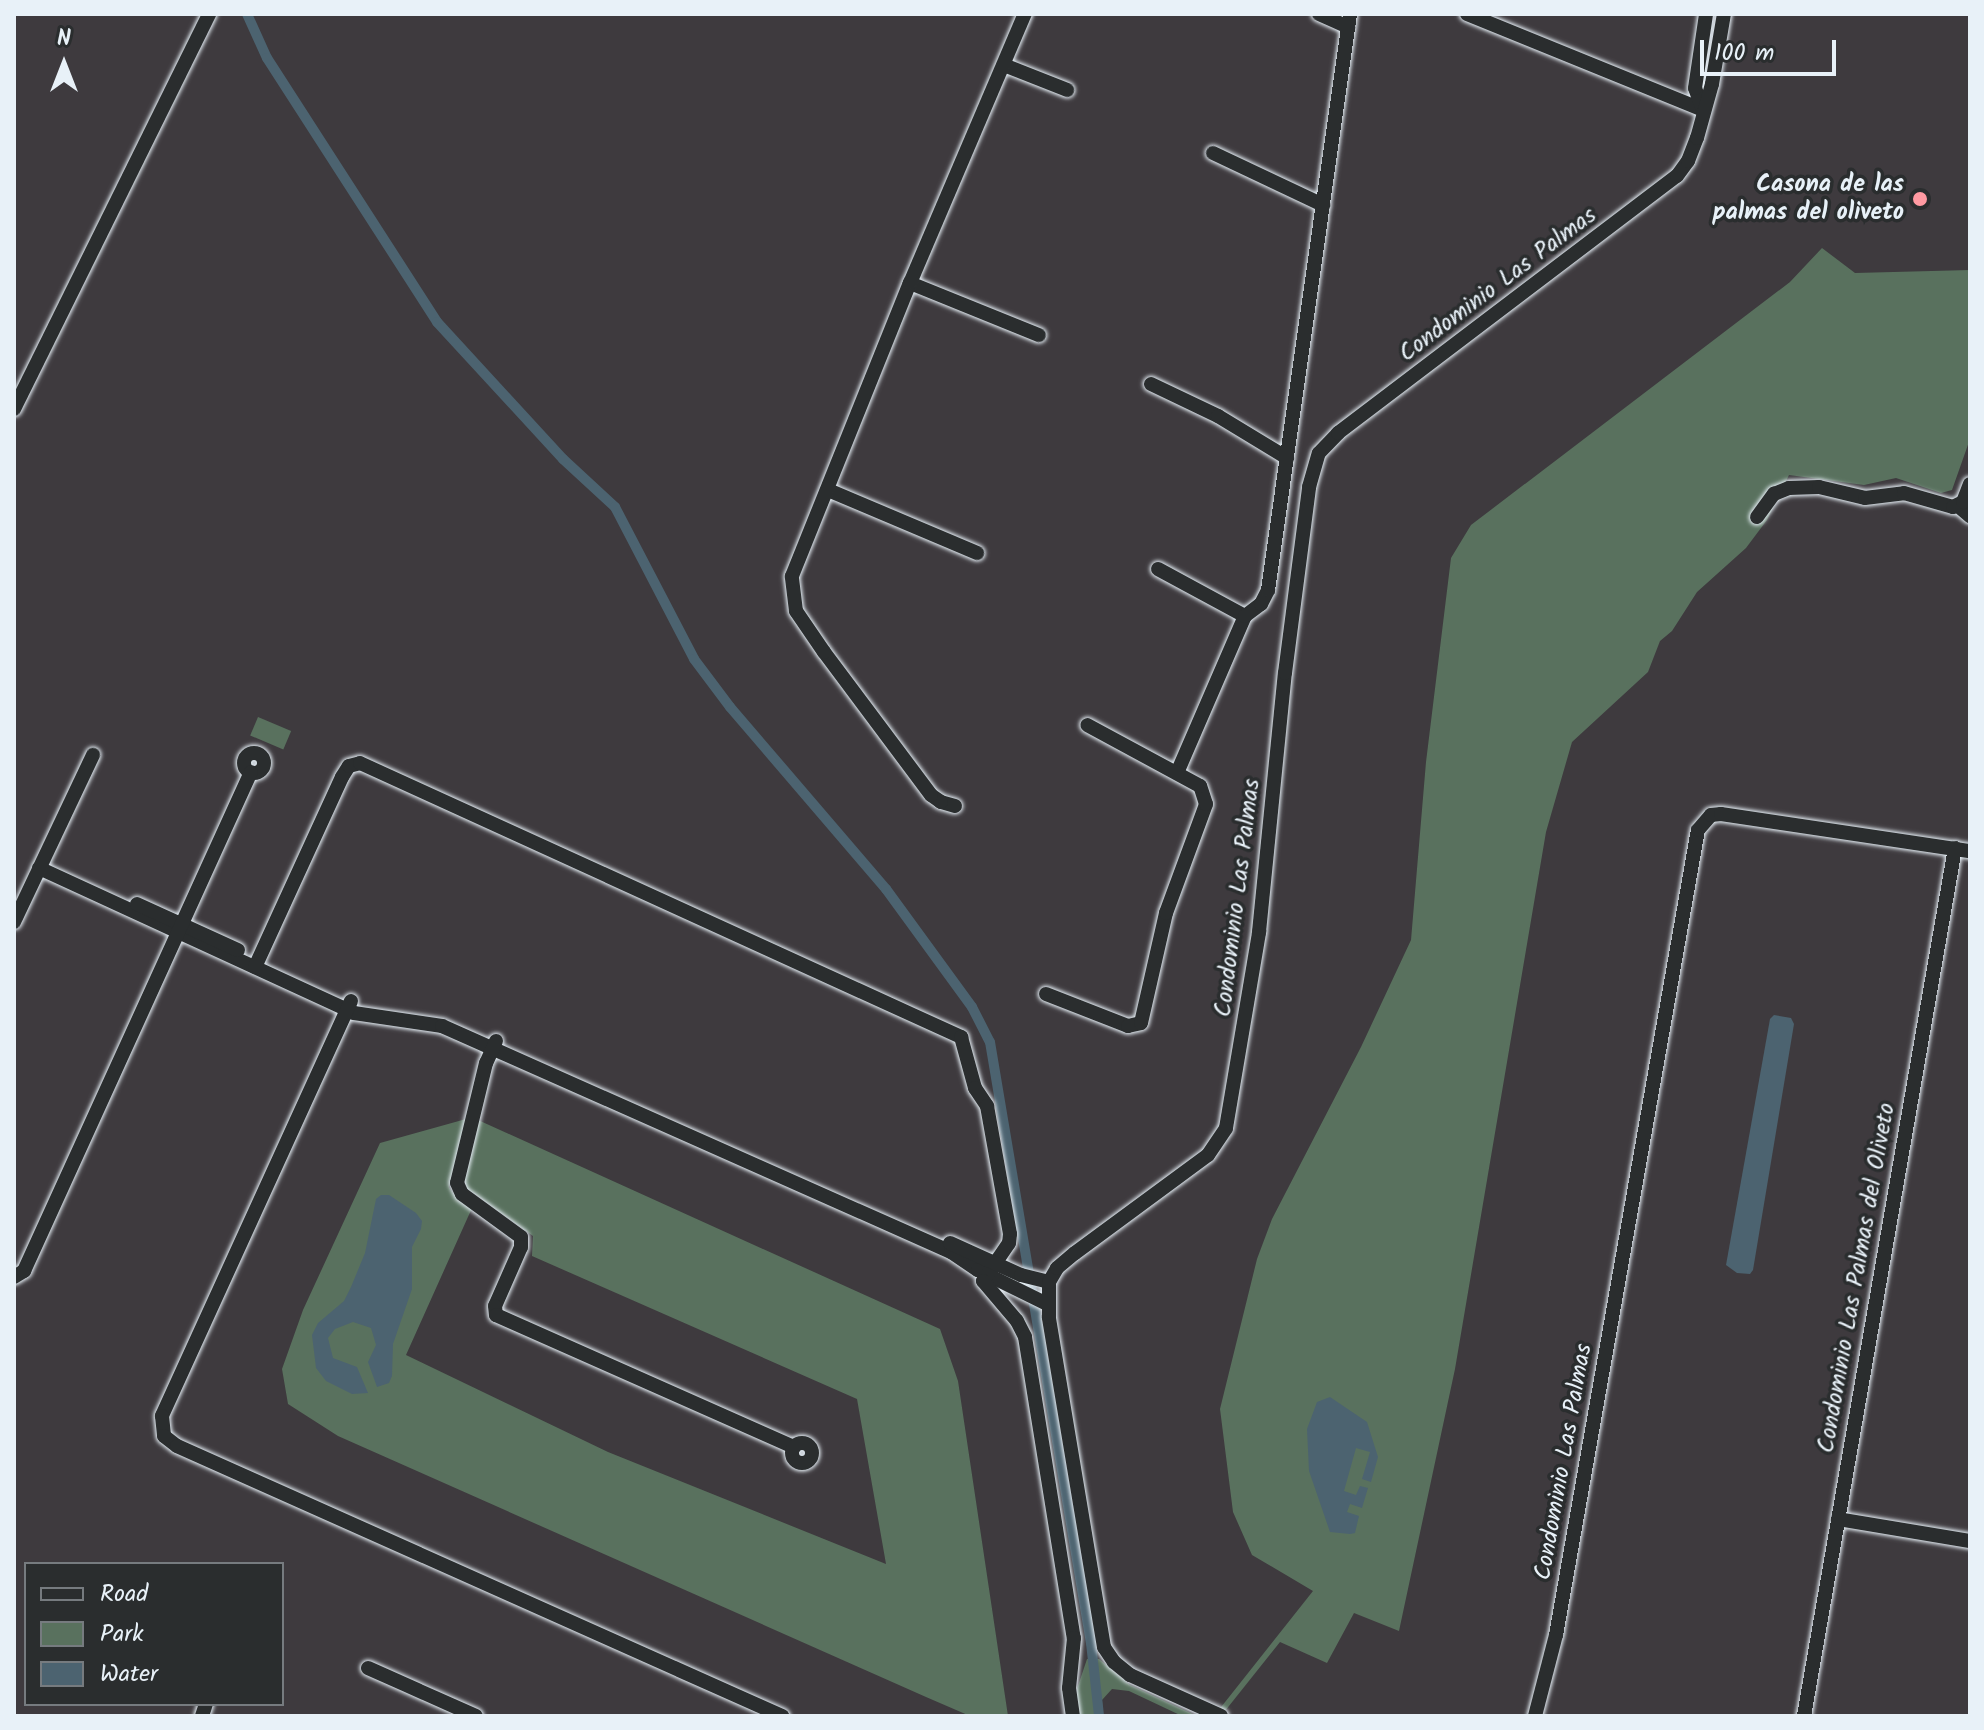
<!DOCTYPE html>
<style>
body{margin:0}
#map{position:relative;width:1984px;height:1730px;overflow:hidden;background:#3e3a3e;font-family:Kalam,sans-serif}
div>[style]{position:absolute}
.green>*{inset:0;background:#59715e;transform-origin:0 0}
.water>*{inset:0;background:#4c6370}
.canal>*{height:10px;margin:-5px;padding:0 5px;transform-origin:5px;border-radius:5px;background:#4c6370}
.roads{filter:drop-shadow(0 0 2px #e8f1f8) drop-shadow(0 0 2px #e8f1f8)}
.minor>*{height:14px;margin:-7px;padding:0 7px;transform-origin:7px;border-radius:7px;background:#2a2d2e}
.minor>.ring{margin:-7px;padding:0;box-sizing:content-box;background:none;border:14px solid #2a2d2e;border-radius:50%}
.dots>*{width:22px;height:22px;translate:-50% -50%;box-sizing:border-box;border:4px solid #2a2d2e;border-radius:50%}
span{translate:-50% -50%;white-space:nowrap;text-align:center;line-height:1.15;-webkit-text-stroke:7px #2a2d2e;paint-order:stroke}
.poi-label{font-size:24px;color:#e8f1f8;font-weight:700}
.right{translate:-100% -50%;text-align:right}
.street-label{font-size:24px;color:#e8f1f8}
.frame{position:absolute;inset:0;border:16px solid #e8f1f8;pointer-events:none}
.legend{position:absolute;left:24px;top:1562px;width:260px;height:144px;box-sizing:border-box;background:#2a2d2e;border:2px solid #767b7f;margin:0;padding:10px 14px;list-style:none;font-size:24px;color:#e8f1f8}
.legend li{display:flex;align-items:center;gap:16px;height:40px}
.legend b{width:40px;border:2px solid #767b7f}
.north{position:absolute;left:24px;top:24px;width:80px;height:80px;-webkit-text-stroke:6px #2a2d2e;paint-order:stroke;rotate:0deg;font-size:22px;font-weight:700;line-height:32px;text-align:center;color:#e8f1f8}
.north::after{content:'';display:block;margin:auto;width:28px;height:36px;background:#e8f1f8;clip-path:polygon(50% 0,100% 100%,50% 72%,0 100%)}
.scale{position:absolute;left:1700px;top:40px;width:136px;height:36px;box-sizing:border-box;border:4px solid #e8f1f8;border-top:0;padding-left:10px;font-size:24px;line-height:28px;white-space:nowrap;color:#e8f1f8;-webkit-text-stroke:6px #2a2d2e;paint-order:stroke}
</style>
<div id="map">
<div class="green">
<div style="clip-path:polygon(1822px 248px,1855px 273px,1970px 270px,1970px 439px,1952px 490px,1941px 493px,1896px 478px,1864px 485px,1789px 475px,1767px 520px,1746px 548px,1697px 592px,1672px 631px,1660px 641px,1648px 672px,1572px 742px,1546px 832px,1455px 1369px,1399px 1631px,1354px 1613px,1327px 1663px,1280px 1642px,1221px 1716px,1214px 1716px,1313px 1591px,1252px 1555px,1233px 1512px,1220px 1409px,1257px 1259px,1272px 1219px,1361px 1047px,1411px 940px,1426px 762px,1451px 558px,1471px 525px,1790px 282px)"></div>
<div style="left:258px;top:717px;width:36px;height:20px;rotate:23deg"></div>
<div style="clip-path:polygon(466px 1119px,449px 1187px,453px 1193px,472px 1208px,406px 1355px,608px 1452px,886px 1564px,857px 1399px,532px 1256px,533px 1236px,462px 1185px,478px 1120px,940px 1329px,958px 1381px,1008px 1716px,970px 1716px,926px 1697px,338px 1436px,288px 1404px,282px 1369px,303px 1310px,380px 1143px)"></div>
<div style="clip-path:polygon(1087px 1659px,1099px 1659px,1130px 1685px,1197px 1716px,1182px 1716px,1129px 1691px,1112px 1689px,1102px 1700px,1103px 1716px,1079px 1716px,1076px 1692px)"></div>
</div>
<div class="water">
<div style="clip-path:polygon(1774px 1015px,1791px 1018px,1794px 1024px,1753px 1270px,1750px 1274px,1737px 1273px,1726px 1265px,1770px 1019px)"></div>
<div style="clip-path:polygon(381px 1195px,389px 1195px,416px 1213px,422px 1221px,421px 1229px,412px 1247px,412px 1289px,393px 1344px,392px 1376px,389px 1383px,377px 1387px,368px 1362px,376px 1345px,371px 1328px,353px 1322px,335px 1329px,328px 1338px,333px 1358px,357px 1367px,368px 1393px,352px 1394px,326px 1381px,316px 1368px,312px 1335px,318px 1323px,344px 1301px,351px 1287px,365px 1253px,376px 1199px)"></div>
<div style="clip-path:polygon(1330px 1397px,1367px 1422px,1378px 1457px,1371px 1482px,1362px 1479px,1370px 1452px,1356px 1448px,1344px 1491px,1356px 1495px,1360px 1486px,1368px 1488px,1362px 1508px,1350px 1504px,1347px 1512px,1359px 1516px,1355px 1533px,1350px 1534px,1330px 1532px,1309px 1471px,1307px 1429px,1317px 1402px)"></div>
</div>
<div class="canal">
<div style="left:247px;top:14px;width:48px;rotate:65.6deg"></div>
<div style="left:267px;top:58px;width:314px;rotate:57.2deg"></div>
<div style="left:437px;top:322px;width:186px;rotate:47.4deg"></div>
<div style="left:563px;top:459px;width:71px;rotate:42.7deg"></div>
<div style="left:615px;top:507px;width:171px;rotate:62.5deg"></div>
<div style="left:694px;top:659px;width:60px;rotate:53.1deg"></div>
<div style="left:730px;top:707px;width:240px;rotate:49.4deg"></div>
<div style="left:886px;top:889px;width:146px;rotate:53.9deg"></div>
<div style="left:972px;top:1007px;width:39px;rotate:63deg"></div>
<div style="left:990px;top:1042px;width:609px;rotate:80.46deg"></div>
<div style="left:1091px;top:1643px;width:73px;rotate:83.7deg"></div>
</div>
<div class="roads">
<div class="minor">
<div style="left:1319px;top:14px;width:32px;rotate:24deg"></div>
<div style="left:1467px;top:14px;width:255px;rotate:22.1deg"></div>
<div style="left:1004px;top:65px;width:68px;rotate:21.6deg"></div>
<div style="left:1703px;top:110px;width:23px;rotate:-110deg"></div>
<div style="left:1695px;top:88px;width:75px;rotate:-81.5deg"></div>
<div style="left:1213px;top:153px;width:122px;rotate:25.3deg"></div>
<div style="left:910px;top:283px;width:139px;rotate:22deg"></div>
<div style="left:1151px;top:384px;width:74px;rotate:25.5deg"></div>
<div style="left:1218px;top:416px;width:81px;rotate:31.3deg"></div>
<div style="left:14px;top:409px;width:441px;rotate:-63.7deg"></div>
<div style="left:828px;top:490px;width:162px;rotate:22.9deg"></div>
<div style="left:1958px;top:506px;width:16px;rotate:40deg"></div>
<div style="left:1757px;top:517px;width:29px;rotate:-54deg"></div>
<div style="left:1774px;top:494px;width:16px;rotate:-22deg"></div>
<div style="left:1789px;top:488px;width:30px;rotate:-2deg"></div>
<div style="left:1819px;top:487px;width:47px;rotate:13.4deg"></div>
<div style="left:1865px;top:498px;width:39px;rotate:-7deg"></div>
<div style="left:1904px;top:493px;width:51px;rotate:15.9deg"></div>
<div style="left:1953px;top:507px;width:11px;rotate:-27deg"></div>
<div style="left:1963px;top:502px;width:19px;rotate:-69deg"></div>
<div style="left:1158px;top:569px;width:99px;rotate:28.4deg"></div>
<div class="ring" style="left:244px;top:753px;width:6px;height:6px"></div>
<div style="left:1177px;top:773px;width:171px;rotate:-66.6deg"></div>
<div style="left:1245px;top:616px;width:20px;rotate:-37deg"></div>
<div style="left:1261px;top:604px;width:16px;rotate:-63deg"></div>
<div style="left:1268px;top:590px;width:582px;rotate:-81.9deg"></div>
<div style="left:955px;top:806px;width:15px;rotate:-164deg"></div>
<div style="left:941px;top:802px;width:12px;rotate:-145deg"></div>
<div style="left:931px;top:795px;width:179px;rotate:-126.8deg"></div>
<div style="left:824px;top:652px;width:50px;rotate:-124.3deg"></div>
<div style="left:796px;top:611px;width:35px;rotate:-97deg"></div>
<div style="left:792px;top:576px;width:316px;rotate:-68.1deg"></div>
<div style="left:910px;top:283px;width:293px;rotate:-66.9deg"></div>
<div style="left:39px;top:868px;width:347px;rotate:24.7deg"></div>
<div style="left:354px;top:1013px;width:89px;rotate:8.4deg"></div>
<div style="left:442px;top:1026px;width:557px;rotate:23.94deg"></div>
<div style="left:951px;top:1252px;width:32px;rotate:34deg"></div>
<div style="left:978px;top:1270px;width:77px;rotate:26.2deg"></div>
<div style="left:137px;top:904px;width:111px;rotate:24.5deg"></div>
<div style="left:14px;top:922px;width:185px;rotate:-64.7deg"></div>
<div style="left:255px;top:967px;width:209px;rotate:-65.4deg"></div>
<div style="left:342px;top:777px;width:13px;rotate:-58deg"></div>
<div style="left:349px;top:766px;width:11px;rotate:-15deg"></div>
<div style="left:360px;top:763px;width:661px;rotate:24.51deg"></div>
<div style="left:961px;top:1037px;width:53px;rotate:74.6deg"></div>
<div style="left:975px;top:1088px;width:22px;rotate:56deg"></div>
<div style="left:987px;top:1106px;width:130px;rotate:79.8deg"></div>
<div style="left:1010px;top:1234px;width:9px;rotate:96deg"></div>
<div style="left:1009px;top:1243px;width:46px;rotate:124.4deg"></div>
<div style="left:983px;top:1281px;width:52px;rotate:49.6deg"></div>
<div style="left:1017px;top:1321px;width:18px;rotate:63deg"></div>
<div style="left:1025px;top:1337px;width:305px;rotate:80.8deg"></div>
<div style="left:1074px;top:1638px;width:50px;rotate:95.7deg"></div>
<div style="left:1069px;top:1688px;width:28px;rotate:82deg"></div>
<div style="left:1046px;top:994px;width:88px;rotate:21.3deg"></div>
<div style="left:1128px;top:1026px;width:13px;rotate:-13deg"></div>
<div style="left:1141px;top:1023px;width:113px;rotate:-77.2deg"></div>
<div style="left:1166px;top:913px;width:116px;rotate:-69.8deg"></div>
<div style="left:1206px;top:804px;width:19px;rotate:-108deg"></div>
<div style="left:1200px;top:786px;width:128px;rotate:-151.6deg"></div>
<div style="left:351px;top:1001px;width:456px;rotate:114.5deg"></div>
<div style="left:162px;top:1416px;width:20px;rotate:84deg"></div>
<div style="left:164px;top:1436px;width:16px;rotate:38deg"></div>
<div style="left:177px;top:1446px;width:663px;rotate:24.05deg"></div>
<div style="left:496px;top:1041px;width:24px;rotate:114deg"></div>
<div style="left:486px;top:1063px;width:123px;rotate:103.6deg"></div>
<div style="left:457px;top:1183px;width:12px;rotate:66deg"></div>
<div style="left:462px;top:1194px;width:73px;rotate:36.1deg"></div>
<div style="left:521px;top:1237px;width:10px;rotate:90deg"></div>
<div style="left:521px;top:1247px;width:64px;rotate:113.8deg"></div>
<div style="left:495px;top:1306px;width:9px;rotate:84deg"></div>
<div style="left:496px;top:1315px;width:326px;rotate:23.9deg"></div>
<div style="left:950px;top:1243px;width:78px;rotate:24.3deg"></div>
<div style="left:1021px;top:1275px;width:29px;rotate:14deg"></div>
<div style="left:14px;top:1277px;width:12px;rotate:-31deg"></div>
<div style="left:24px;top:1271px;width:548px;rotate:-65.54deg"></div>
<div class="ring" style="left:792px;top:1443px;width:6px;height:6px"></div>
<div style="left:1838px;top:1519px;width:134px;rotate:9.5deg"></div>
<div style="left:368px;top:1668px;width:118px;rotate:24deg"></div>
<div style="left:202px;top:1716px;width:13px;rotate:-72deg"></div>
<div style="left:1221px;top:1716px;width:100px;rotate:-155.7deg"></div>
<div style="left:1130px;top:1675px;width:21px;rotate:-141deg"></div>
<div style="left:1114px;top:1662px;width:18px;rotate:-124deg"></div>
<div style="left:1104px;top:1647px;width:335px;rotate:-99.5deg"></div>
<div style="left:1049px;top:1317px;width:35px;rotate:-90deg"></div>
<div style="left:1049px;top:1282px;width:16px;rotate:-60deg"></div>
<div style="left:1057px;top:1268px;width:23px;rotate:-40deg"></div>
<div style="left:1075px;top:1253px;width:165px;rotate:-36.4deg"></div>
<div style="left:1208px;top:1155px;width:32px;rotate:-56deg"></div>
<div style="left:1226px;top:1128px;width:199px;rotate:-80.4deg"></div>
<div style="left:1259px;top:932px;width:260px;rotate:-84.3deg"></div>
<div style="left:1285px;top:673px;width:188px;rotate:-82.6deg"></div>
<div style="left:1309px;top:487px;width:35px;rotate:-74deg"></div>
<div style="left:1319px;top:453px;width:28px;rotate:-46deg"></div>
<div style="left:1338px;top:433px;width:425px;rotate:-37.2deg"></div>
<div style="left:1677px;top:176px;width:19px;rotate:-54deg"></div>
<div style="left:1688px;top:161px;width:25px;rotate:-69deg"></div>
<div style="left:1697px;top:138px;width:56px;rotate:-74.5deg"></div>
<div style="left:1712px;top:84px;width:71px;rotate:-80.3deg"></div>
<div style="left:1535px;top:1716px;width:84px;rotate:-75.5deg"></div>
<div style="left:1556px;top:1635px;width:817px;rotate:-80deg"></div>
<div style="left:1698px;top:830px;width:20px;rotate:-49deg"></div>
<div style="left:1711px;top:815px;width:10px;rotate:-6deg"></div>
<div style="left:1721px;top:814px;width:252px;rotate:8.5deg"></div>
<div style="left:1804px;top:1716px;width:881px;rotate:-80.13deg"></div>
</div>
</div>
<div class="dots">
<div style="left:1920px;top:199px;background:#ff9aa2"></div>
</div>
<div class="poi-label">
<span class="right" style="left:1904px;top:199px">Casona de las<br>palmas del oliveto</span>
</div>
<div class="street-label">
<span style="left:1498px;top:285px;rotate:-37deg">Condominio Las Palmas</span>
<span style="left:1238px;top:898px;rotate:-83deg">Condominio Las Palmas</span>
<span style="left:1857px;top:1278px;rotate:-80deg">Condominio Las Palmas del Oliveto</span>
<span style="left:1564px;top:1462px;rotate:-80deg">Condominio Las Palmas</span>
</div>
<div class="frame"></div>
<ul class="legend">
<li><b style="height:10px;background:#2a2d2e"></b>Road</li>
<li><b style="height:22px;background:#59715e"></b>Park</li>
<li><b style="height:22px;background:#4c6370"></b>Water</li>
</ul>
<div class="north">N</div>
<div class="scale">100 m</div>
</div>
